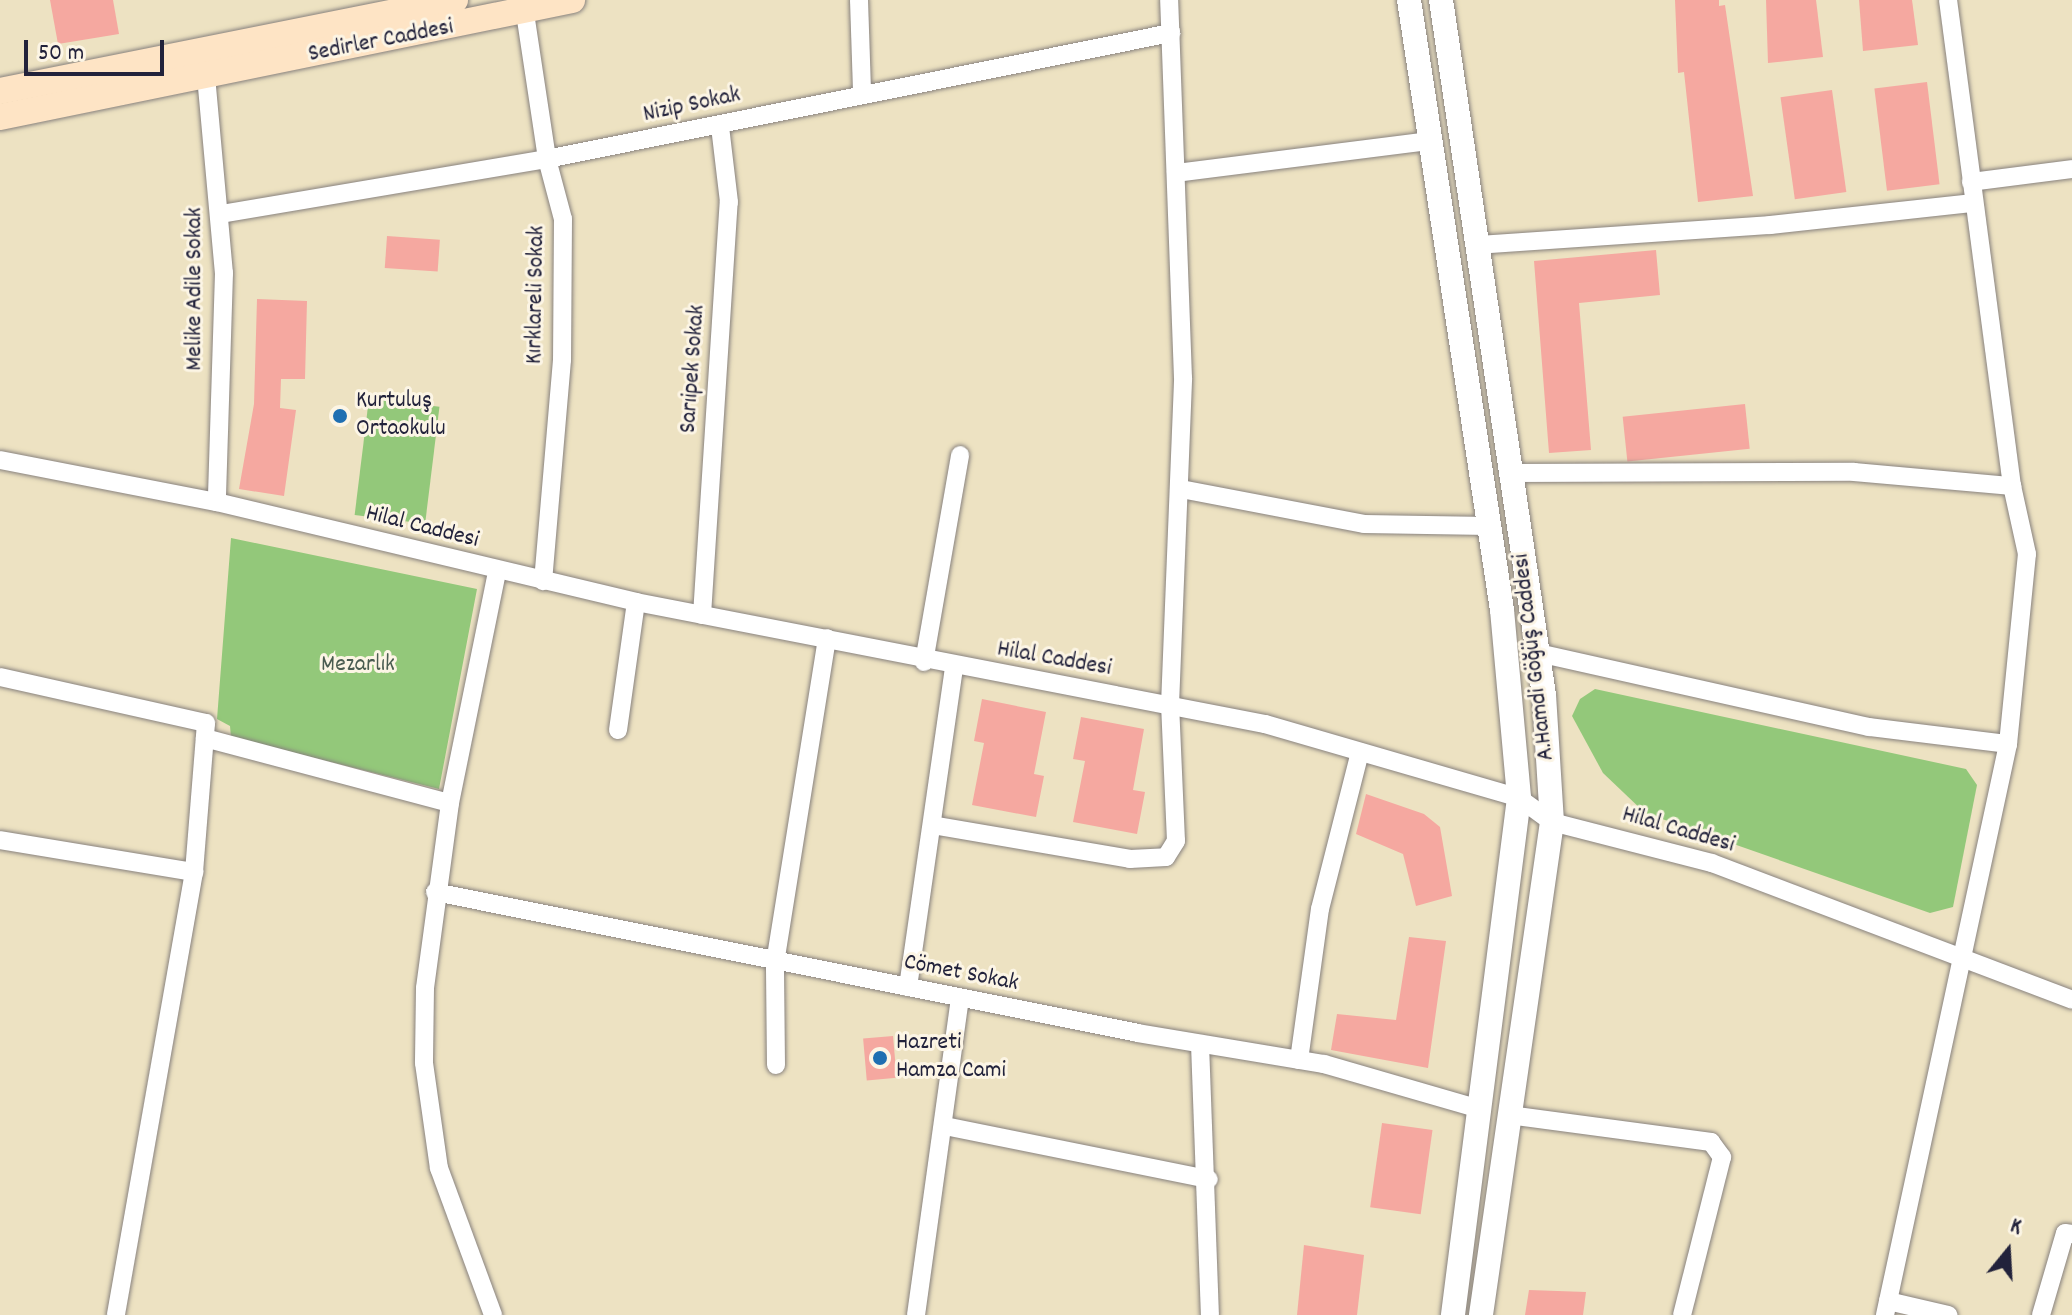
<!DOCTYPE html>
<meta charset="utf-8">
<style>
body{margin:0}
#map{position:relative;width:2072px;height:1315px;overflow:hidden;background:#ede2c2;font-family:Dekko,sans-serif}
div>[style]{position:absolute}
.green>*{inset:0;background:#93c87a;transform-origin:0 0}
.building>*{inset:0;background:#f5a8a0;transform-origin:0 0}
.roads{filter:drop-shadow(0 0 2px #88827e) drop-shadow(0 0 2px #88827e)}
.minor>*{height:18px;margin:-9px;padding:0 9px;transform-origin:9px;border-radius:9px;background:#fff}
.tertiary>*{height:24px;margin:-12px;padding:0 12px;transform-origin:12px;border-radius:12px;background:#fff}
.secondary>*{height:26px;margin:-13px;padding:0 13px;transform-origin:13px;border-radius:13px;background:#fee4c5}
.dots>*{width:22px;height:22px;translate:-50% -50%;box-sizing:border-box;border:4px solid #fcf5e5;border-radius:50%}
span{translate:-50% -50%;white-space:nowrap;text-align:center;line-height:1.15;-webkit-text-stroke:6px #fcf5e5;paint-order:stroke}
.street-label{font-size:24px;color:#22223b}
.poi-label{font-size:24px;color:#22223b}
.left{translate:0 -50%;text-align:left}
.park-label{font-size:24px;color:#4a5c51}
.north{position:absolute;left:1968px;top:1211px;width:80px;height:80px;-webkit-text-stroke:6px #fcf5e5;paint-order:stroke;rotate:18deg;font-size:22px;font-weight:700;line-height:32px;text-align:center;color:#22223b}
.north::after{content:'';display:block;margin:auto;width:28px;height:36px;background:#22223b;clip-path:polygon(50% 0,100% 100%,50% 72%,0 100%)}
.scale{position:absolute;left:24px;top:40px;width:140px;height:36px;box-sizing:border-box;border:4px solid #22223b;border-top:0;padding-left:10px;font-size:24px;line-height:28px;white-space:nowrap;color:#22223b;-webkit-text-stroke:6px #fcf5e5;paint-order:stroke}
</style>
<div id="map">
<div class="green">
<div style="left:369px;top:398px;width:71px;height:118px;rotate:7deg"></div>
<div style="clip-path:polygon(231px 538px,477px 589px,439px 789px,231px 737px,230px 726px,217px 719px)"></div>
<div style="clip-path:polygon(1595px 689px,1966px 769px,1977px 785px,1953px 907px,1930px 913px,1645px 813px,1603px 773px,1572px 716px,1580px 699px)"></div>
</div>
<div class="building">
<div style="clip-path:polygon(50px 0,113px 0,119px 34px,58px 44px)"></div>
<div style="clip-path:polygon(1675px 0,1719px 0,1719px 6px,1725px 5px,1753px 196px,1698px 202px,1684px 72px,1678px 73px)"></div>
<div style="clip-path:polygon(1766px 0,1816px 0,1823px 57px,1768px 63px)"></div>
<div style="clip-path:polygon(1859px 0,1912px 0,1918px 45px,1863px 51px)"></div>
<div style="left:1927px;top:82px;width:103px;height:53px;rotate:83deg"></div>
<div style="left:1832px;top:90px;width:103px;height:52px;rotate:82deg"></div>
<div style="left:387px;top:236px;width:53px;height:32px;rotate:4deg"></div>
<div style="clip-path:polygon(1656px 250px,1660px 295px,1579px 303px,1591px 450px,1549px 453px,1534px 261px)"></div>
<div style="clip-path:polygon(257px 299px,307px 301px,305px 379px,281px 379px,280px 408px,296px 410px,284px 496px,239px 489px,254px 404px)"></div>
<div style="left:1745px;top:404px;width:45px;height:123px;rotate:84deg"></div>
<div style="clip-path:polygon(982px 699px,1046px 712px,1034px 774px,1044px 776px,1036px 817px,972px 805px,984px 743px,974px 741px)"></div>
<div style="clip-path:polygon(1081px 717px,1144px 729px,1133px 790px,1145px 792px,1137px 834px,1073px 822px,1085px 761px,1073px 759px)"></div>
<div style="clip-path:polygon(1366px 794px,1424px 814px,1440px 827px,1452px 896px,1416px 906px,1403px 854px,1356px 834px)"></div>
<div style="clip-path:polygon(1409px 937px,1446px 941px,1428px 1068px,1331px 1050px,1337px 1014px,1396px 1020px)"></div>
<div style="left:893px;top:1036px;width:42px;height:30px;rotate:85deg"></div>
<div style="left:1382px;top:1123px;width:51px;height:85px;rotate:8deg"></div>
<div style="clip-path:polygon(1304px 1245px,1364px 1255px,1357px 1315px,1297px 1315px)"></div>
<div style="clip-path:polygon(1529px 1290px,1586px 1292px,1583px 1315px,1525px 1315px)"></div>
</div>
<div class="roads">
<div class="minor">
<div style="left:859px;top:0;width:92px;rotate:88.1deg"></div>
<div style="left:525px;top:13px;width:148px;rotate:81.4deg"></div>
<div style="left:547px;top:159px;width:62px;rotate:75.1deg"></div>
<div style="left:563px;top:219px;width:141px;rotate:90.4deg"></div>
<div style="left:562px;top:360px;width:222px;rotate:94.9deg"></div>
<div style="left:206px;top:76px;width:198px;rotate:84.8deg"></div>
<div style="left:224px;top:273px;width:229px;rotate:91.8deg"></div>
<div style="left:1176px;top:173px;width:257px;rotate:-7.2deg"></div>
<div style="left:1971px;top:182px;width:102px;rotate:-7.3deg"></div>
<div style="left:221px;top:214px;width:331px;rotate:-9.6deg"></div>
<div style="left:547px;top:159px;width:637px;rotate:-11.42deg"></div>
<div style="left:1477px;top:245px;width:294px;rotate:-3.9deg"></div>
<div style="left:1770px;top:225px;width:205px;rotate:-6.2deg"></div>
<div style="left:0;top:460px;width:221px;rotate:11deg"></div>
<div style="left:217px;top:502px;width:431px;rotate:13.4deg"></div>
<div style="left:636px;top:602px;width:641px;rotate:10.98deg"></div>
<div style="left:1265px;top:724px;width:265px;rotate:16.2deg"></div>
<div style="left:1519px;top:798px;width:41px;rotate:36deg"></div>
<div style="left:1552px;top:822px;width:165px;rotate:14.4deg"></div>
<div style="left:1712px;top:863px;width:385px;rotate:20.8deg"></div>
<div style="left:1511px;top:473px;width:343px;rotate:-0.2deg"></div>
<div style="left:1854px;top:472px;width:159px;rotate:5.1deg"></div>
<div style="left:1181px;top:489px;width:186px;rotate:10.8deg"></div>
<div style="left:1364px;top:524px;width:125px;rotate:0.9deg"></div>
<div style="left:702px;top:615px;width:414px;rotate:-86.3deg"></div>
<div style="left:729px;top:202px;width:77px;rotate:-96.8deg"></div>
<div style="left:1538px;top:653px;width:339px;rotate:12.6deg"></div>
<div style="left:1869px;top:727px;width:140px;rotate:7deg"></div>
<div style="left:924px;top:662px;width:210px;rotate:-80.1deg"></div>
<div style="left:0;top:677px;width:211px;rotate:12.6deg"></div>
<div style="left:206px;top:723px;width:149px;rotate:94.6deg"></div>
<div style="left:194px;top:872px;width:450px;rotate:100deg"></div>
<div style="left:618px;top:730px;width:129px;rotate:-82deg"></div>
<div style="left:205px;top:738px;width:253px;rotate:14.9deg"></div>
<div style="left:450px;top:803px;width:187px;rotate:97.7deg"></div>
<div style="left:425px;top:988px;width:75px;rotate:90.8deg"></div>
<div style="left:424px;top:1063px;width:106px;rotate:81.9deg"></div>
<div style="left:439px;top:1168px;width:157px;rotate:69.8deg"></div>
<div style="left:450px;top:803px;width:237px;rotate:-78.5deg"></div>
<div style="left:932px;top:825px;width:201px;rotate:9.7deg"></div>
<div style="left:1130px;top:859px;width:36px;rotate:-3deg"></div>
<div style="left:1166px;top:857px;width:19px;rotate:-58deg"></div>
<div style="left:1176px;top:841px;width:136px;rotate:-92.5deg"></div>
<div style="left:1170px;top:705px;width:327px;rotate:-87.7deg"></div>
<div style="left:1183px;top:378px;width:378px;rotate:-92.1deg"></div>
<div style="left:0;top:840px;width:197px;rotate:9.4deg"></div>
<div style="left:435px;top:892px;width:717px;rotate:11.34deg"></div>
<div style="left:1138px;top:1033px;width:189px;rotate:9.5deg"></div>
<div style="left:1324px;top:1064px;width:158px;rotate:16.1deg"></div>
<div style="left:908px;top:987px;width:323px;rotate:-81.8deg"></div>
<div style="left:1200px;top:1044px;width:271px;rotate:87.9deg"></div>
<div style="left:1299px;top:1060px;width:152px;rotate:-82.1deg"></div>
<div style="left:1320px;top:909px;width:162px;rotate:-75.7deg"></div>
<div style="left:776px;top:1065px;width:102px;rotate:-90.6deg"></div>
<div style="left:775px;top:963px;width:329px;rotate:-80.9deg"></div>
<div style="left:1509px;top:1115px;width:204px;rotate:7.6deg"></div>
<div style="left:1711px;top:1142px;width:19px;rotate:54deg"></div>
<div style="left:1722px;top:1157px;width:163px;rotate:104.2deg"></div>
<div style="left:945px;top:1126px;width:269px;rotate:11.4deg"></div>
<div style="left:1888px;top:1301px;width:62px;rotate:13.1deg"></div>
<div style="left:916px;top:1315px;width:320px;rotate:-82.1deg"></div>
<div style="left:1885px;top:1315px;width:584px;rotate:-77.84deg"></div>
<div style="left:2008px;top:744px;width:191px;rotate:-84.3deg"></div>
<div style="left:2027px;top:554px;width:70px;rotate:-102.4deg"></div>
<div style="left:2012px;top:486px;width:490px;rotate:-97.5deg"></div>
<div style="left:2041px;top:1315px;width:85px;rotate:-73.7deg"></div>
<div style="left:2065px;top:1233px;width:7px;rotate:8deg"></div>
</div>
<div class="tertiary">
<div style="left:1409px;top:0;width:617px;rotate:81.33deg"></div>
<div style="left:1502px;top:610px;width:189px;rotate:84.8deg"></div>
<div style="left:1519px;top:798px;width:521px;rotate:97.28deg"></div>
<div style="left:1441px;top:0;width:703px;rotate:81.57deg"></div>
<div style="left:1544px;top:695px;width:127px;rotate:86.4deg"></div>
<div style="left:1552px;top:822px;width:498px;rotate:98.2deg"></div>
</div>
<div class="secondary">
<div style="left:0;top:91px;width:464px;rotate:-11.3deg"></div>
<div style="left:0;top:117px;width:584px;rotate:-11.56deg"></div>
</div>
</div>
<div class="dots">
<div style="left:340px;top:416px;background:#1f6fb2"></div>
<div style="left:880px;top:1058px;background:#1f6fb2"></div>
</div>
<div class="street-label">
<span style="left:381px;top:42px;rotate:-11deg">Sedirler Caddesi</span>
<span style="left:692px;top:106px;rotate:-12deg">Nizip Sokak</span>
<span style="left:196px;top:289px;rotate:-90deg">Melike Adile Sokak</span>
<span style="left:537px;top:295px;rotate:-89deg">Kırklareli Sokak</span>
<span style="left:694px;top:369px;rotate:-86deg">Sarıipek Sokak</span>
<span style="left:422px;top:528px;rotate:14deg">Hilal Caddesi</span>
<span style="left:1535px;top:657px;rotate:-97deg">A.Hamdi Göğüş Caddesi</span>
<span style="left:1054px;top:660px;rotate:10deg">Hilal Caddesi</span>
<span style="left:1678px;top:831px;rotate:16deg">Hilal Caddesi</span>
<span style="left:961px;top:974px;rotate:11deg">Cömet Sokak</span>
</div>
<div class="poi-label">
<span class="left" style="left:356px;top:416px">Kurtuluş<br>Ortaokulu</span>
<span class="left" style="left:896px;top:1058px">Hazreti<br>Hamza Cami</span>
</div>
<div class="park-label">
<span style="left:358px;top:666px">Mezarlık</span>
</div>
<div class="north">K</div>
<div class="scale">50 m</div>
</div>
